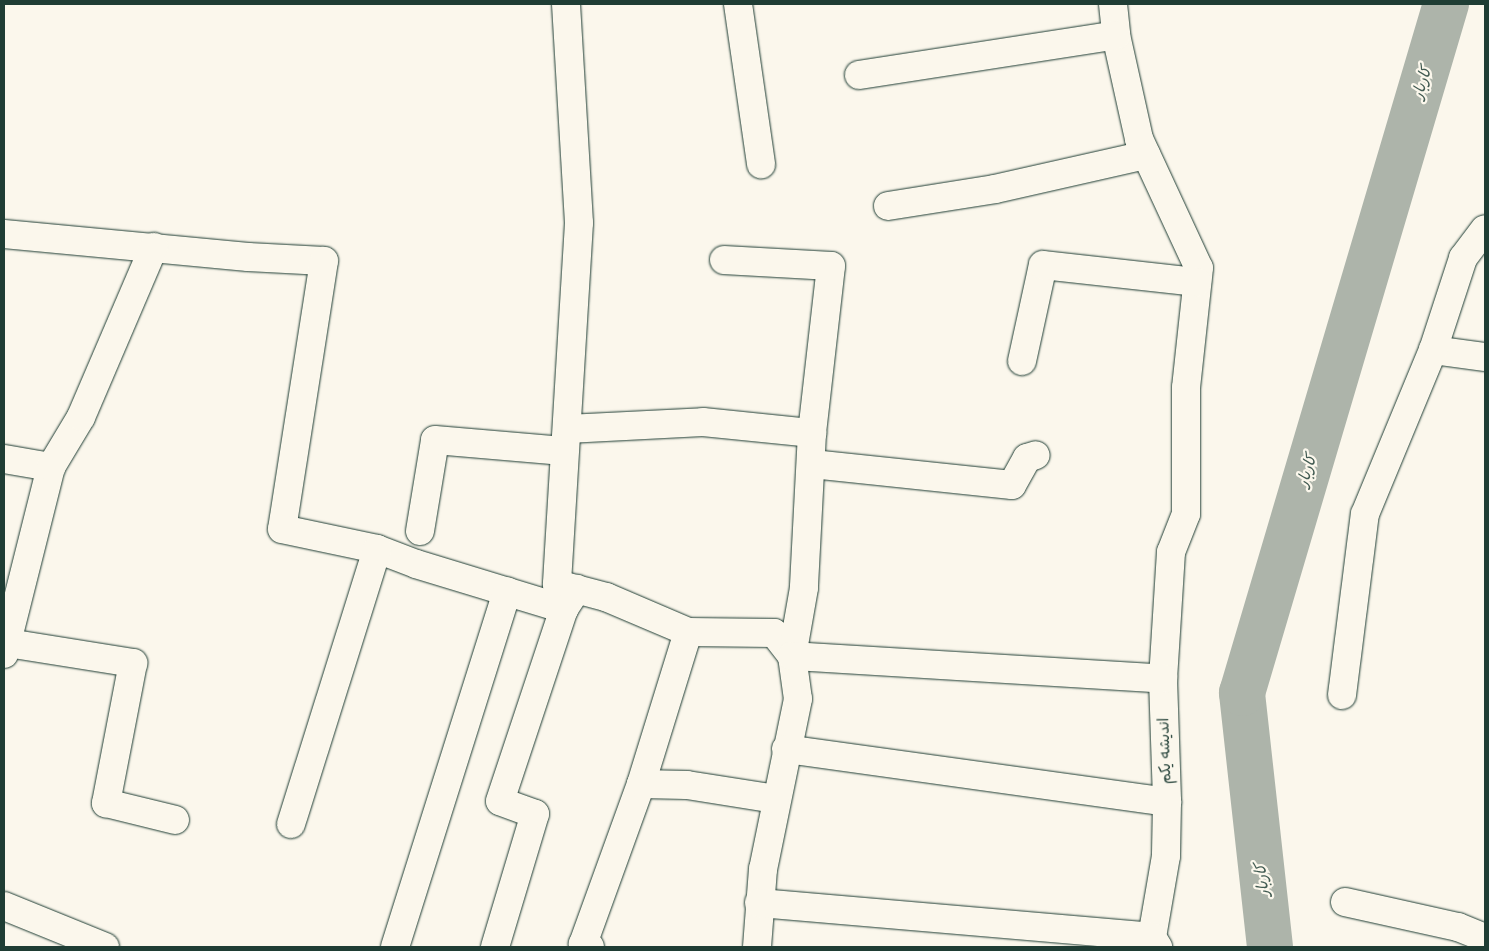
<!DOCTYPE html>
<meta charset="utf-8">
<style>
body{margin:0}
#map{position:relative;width:1489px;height:951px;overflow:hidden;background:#fbf7ec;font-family:"Balsamiq Sans","Playpen Sans Arabic",sans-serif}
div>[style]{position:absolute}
.river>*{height:46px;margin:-23px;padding:0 23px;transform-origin:23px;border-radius:23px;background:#adb4aa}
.roads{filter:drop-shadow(0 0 1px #1f3d34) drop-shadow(0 0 1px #1f3d34)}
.minor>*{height:28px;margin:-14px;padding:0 14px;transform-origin:14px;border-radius:14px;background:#fbf7ec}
span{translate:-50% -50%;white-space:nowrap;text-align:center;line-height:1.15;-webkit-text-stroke:4.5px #fbf7ec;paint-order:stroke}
.street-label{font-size:15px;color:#1f3d34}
.water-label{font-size:16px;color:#425b52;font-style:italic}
.frame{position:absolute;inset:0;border:5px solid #1f3d34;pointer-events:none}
</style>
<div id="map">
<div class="river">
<div style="left:1270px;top:947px;width:256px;rotate:-96.3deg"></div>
<div style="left:1242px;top:693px;width:719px;rotate:-73.51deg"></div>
</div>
<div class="roads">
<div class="minor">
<div style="left:566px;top:4px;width:219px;rotate:86.6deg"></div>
<div style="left:579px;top:223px;width:362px;rotate:93.5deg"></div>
<div style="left:557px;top:584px;width:51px;rotate:14.9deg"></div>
<div style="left:606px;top:597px;width:89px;rotate:23.1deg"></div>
<div style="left:688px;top:632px;width:86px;rotate:0.7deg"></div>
<div style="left:774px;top:633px;width:29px;rotate:52deg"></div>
<div style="left:792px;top:656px;width:43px;rotate:82.1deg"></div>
<div style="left:798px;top:699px;width:174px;rotate:101.6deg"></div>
<div style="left:763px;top:869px;width:78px;rotate:94.4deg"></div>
<div style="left:738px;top:4px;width:162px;rotate:81.8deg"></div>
<div style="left:1113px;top:4px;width:31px;rotate:84deg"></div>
<div style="left:1116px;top:35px;width:107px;rotate:77.5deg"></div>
<div style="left:1139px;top:139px;width:142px;rotate:65.1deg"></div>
<div style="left:1199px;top:268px;width:121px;rotate:96.2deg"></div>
<div style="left:1186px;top:388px;width:126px;rotate:90deg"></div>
<div style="left:1186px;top:514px;width:41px;rotate:111.5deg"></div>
<div style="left:1171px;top:552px;width:127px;rotate:93.6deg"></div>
<div style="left:1163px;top:679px;width:123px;rotate:88.1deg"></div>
<div style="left:1167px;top:802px;width:54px;rotate:91.1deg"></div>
<div style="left:1166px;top:856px;width:82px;rotate:99.8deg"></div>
<div style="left:1152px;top:937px;width:12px;rotate:59deg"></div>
<div style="left:859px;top:75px;width:260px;rotate:-8.8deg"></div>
<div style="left:888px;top:206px;width:108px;rotate:-9deg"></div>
<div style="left:995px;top:189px;width:155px;rotate:-12.7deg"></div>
<div style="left:4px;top:234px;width:245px;rotate:5.4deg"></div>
<div style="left:248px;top:257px;width:76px;rotate:3deg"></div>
<div style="left:324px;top:261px;width:271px;rotate:98.9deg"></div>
<div style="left:282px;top:529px;width:97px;rotate:11.9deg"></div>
<div style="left:377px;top:549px;width:42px;rotate:21deg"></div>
<div style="left:416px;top:564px;width:155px;rotate:16.9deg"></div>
<div style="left:564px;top:609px;width:24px;rotate:-57deg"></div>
<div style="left:724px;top:260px;width:107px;rotate:3.2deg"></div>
<div style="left:831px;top:266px;width:168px;rotate:96.5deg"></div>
<div style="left:812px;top:433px;width:155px;rotate:93deg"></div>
<div style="left:804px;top:588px;width:69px;rotate:100deg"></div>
<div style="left:792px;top:656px;width:372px;rotate:3.5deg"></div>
<div style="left:1433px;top:350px;width:52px;rotate:7.7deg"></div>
<div style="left:1022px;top:361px;width:98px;rotate:-77.7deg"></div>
<div style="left:1043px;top:265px;width:155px;rotate:6.3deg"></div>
<div style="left:567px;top:429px;width:136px;rotate:-2.9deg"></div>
<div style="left:703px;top:422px;width:110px;rotate:5.8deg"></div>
<div style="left:4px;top:459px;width:48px;rotate:9.7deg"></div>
<div style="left:812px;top:464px;width:201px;rotate:6deg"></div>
<div style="left:1012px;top:485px;width:31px;rotate:-61deg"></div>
<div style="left:1027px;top:458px;width:9px;rotate:-18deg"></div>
<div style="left:420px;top:531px;width:92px;rotate:-80.6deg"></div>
<div style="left:435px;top:440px;width:129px;rotate:4.9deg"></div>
<div style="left:8px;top:643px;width:127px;rotate:9.1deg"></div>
<div style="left:133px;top:663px;width:143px;rotate:100.9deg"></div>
<div style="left:106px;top:803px;width:71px;rotate:13.8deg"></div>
<div style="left:4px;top:654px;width:193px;rotate:-75.9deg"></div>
<div style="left:51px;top:467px;width:58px;rotate:-59deg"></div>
<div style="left:81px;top:417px;width:185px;rotate:-66.8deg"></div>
<div style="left:1342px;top:695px;width:182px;rotate:-82.8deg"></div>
<div style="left:1365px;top:514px;width:178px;rotate:-67.5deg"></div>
<div style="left:1433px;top:350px;width:97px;rotate:-71.9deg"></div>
<div style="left:1463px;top:258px;width:36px;rotate:-53deg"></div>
<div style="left:786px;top:749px;width:385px;rotate:7.9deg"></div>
<div style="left:641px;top:784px;width:46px;rotate:1.2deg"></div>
<div style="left:687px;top:785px;width:89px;rotate:9deg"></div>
<div style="left:291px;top:824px;width:288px;rotate:-72.6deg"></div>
<div style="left:1345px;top:902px;width:116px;rotate:12.5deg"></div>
<div style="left:1458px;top:927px;width:29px;rotate:22deg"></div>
<div style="left:759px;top:903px;width:394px;rotate:4.9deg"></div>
<div style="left:4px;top:906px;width:109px;rotate:22.1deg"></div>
<div style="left:395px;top:947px;width:373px;rotate:-72.5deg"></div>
<div style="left:495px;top:947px;width:139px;rotate:-73.3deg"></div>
<div style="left:535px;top:814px;width:37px;rotate:-160deg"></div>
<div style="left:500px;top:801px;width:202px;rotate:-71.6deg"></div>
<div style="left:590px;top:947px;width:8px;rotate:-157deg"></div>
<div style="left:583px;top:944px;width:170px;rotate:-70.1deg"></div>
<div style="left:641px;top:784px;width:159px;rotate:-72.8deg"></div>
</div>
</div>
<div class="street-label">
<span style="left:1165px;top:751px;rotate:-92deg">اندیشه یکم</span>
</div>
<div class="water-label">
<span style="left:1423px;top:83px;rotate:-73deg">کاربار</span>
<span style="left:1308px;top:471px;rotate:-73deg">کاربار</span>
<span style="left:1263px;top:880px;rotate:-96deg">کاربار</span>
</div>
<div class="frame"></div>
</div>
